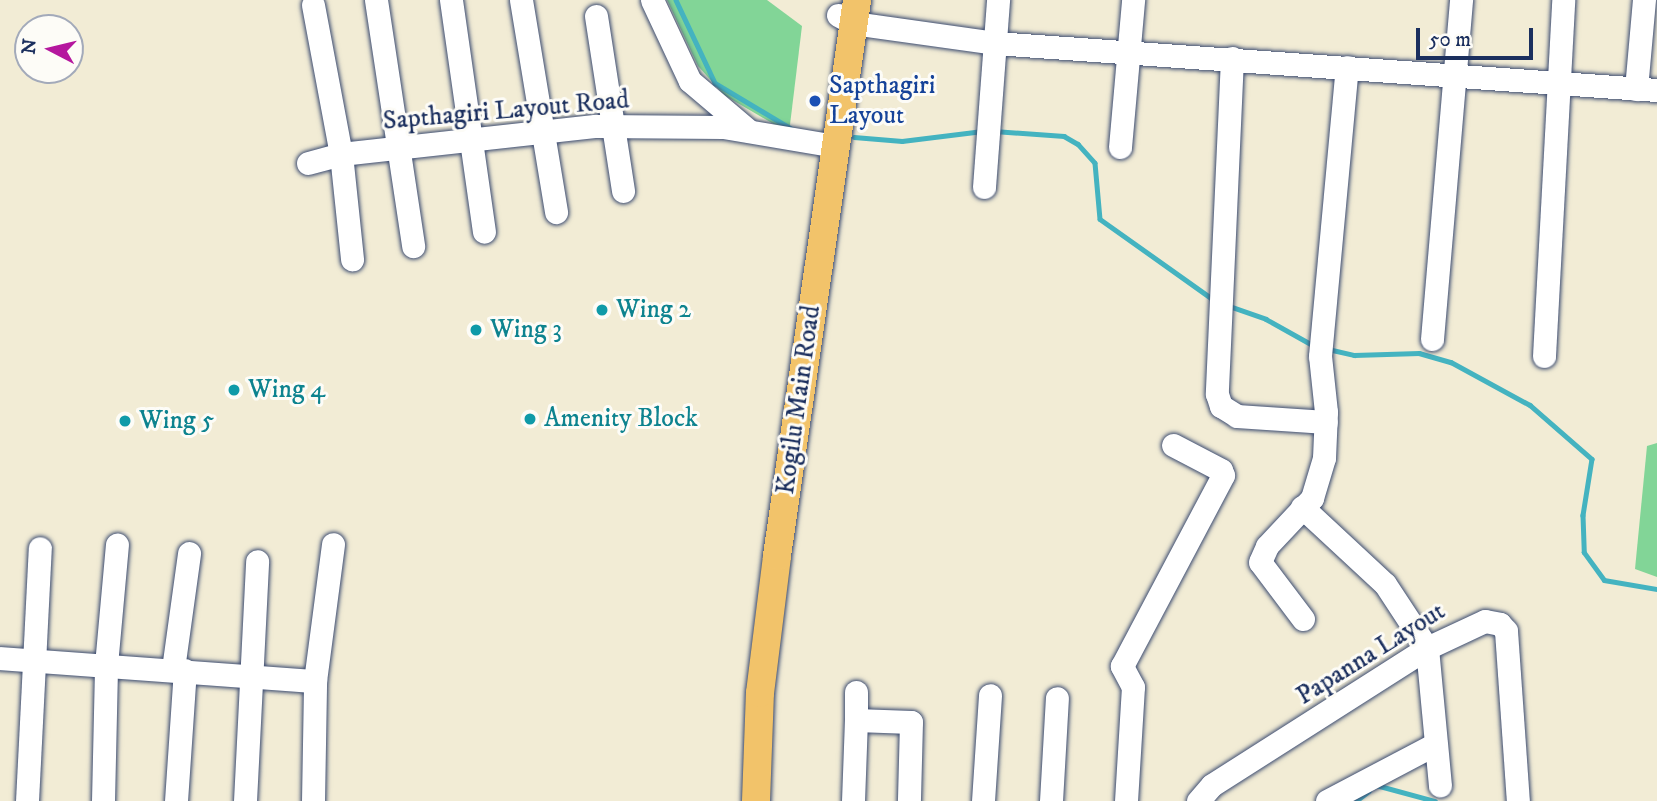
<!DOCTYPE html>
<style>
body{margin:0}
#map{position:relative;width:1657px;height:801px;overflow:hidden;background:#f2ecd5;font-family:"IM FELL DW Pica",serif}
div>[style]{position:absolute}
.green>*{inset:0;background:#82d597}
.stream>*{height:4.5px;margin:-2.25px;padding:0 2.25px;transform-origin:2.25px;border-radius:2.25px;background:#44b3c0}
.roads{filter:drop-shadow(0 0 2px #3b4b70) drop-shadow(0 0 2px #3b4b70)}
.minor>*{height:23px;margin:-11.5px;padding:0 11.5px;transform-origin:11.5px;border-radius:11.5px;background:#fff}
.major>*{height:28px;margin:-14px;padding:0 14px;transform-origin:14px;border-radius:14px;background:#f2c36a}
.dots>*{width:19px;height:19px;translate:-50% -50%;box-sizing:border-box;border:4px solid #fdfcf7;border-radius:50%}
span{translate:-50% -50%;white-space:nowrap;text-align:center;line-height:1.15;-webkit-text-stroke:6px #fdfcf7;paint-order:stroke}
.transit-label{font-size:26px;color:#164399}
.left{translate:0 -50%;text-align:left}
.street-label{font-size:26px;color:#1b2f5e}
.culture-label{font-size:26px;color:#0d838f}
.north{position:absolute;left:14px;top:14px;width:70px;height:70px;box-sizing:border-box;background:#fdfcf7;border:2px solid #a3aaba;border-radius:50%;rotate:277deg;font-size:19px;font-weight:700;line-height:28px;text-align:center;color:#1b2f5e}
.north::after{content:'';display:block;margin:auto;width:24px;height:32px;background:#b5179e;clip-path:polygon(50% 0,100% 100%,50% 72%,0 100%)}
.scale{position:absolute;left:1416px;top:28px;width:117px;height:32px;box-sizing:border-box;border:4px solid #1b2f5e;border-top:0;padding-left:9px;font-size:21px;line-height:24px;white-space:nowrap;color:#1b2f5e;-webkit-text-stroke:5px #fdfcf7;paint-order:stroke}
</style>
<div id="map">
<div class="green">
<div style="clip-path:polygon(667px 0,767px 0,802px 26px,789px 133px,724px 95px,698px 66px)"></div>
<div style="clip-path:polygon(1657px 443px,1657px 577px,1635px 569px,1647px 446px)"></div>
</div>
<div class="stream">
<div style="left:676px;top:0;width:92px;rotate:64.8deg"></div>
<div style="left:715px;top:83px;width:90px;rotate:30.9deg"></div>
<div style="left:994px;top:131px;width:70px;rotate:4.1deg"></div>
<div style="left:1064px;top:136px;width:16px;rotate:30deg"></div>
<div style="left:1078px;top:144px;width:25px;rotate:48deg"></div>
<div style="left:1095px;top:163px;width:56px;rotate:84.9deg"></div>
<div style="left:1100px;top:219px;width:140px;rotate:35.4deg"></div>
<div style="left:854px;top:137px;width:48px;rotate:4.8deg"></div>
<div style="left:902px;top:141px;width:81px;rotate:-7.1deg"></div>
<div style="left:1229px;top:306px;width:39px;rotate:19deg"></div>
<div style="left:1266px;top:319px;width:57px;rotate:29.2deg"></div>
<div style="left:1328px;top:349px;width:27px;rotate:13deg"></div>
<div style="left:1354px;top:355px;width:65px;rotate:-1.8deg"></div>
<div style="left:1419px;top:353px;width:33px;rotate:16deg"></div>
<div style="left:1451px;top:362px;width:90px;rotate:28.6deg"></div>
<div style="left:1530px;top:405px;width:82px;rotate:41.1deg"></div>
<div style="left:1592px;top:459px;width:57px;rotate:99.1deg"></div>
<div style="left:1583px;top:515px;width:37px;rotate:88deg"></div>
<div style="left:1584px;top:552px;width:34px;rotate:54deg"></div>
<div style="left:1604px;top:580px;width:54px;rotate:9.6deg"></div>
<div style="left:1376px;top:785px;width:61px;rotate:15.2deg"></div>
<div style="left:1356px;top:801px;width:16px;rotate:-38deg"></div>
</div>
<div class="roads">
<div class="minor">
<div style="left:376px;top:0;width:249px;rotate:81.4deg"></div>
<div style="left:451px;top:0;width:234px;rotate:81.9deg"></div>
<div style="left:521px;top:0;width:215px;rotate:80.6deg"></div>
<div style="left:652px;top:0;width:89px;rotate:64.9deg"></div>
<div style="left:690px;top:81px;width:77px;rotate:40.3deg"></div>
<div style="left:313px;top:5px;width:152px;rotate:79.4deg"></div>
<div style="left:341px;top:154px;width:106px;rotate:84deg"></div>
<div style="left:838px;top:15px;width:17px;rotate:28deg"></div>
<div style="left:853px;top:23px;width:143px;rotate:8deg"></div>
<div style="left:995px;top:43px;width:664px;rotate:4.06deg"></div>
<div style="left:596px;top:16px;width:177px;rotate:81.2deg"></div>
<div style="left:1232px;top:58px;width:336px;rotate:92.6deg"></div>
<div style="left:1217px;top:394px;width:13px;rotate:72deg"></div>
<div style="left:1221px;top:406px;width:19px;rotate:32deg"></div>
<div style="left:1237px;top:416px;width:89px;rotate:3.9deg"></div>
<div style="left:1636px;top:89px;width:89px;rotate:-84.9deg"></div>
<div style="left:1120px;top:147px;width:148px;rotate:-84.9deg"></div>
<div style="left:308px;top:163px;width:34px;rotate:-15deg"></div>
<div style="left:341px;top:154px;width:257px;rotate:-6.3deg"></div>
<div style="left:596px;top:126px;width:127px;rotate:0.5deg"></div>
<div style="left:723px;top:127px;width:114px;rotate:9.6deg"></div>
<div style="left:984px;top:187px;width:188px;rotate:-85.7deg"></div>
<div style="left:1432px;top:339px;width:340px;rotate:-85.1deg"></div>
<div style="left:1544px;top:356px;width:357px;rotate:-86.9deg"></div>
<div style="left:1302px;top:507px;width:113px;rotate:42.9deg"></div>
<div style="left:1385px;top:584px;width:77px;rotate:56.7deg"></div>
<div style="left:1427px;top:648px;width:138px;rotate:84.6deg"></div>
<div style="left:1303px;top:619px;width:71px;rotate:-127deg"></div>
<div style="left:1260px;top:562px;width:17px;rotate:-66deg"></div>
<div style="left:1267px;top:546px;width:66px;rotate:-46.8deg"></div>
<div style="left:1312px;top:498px;width:42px;rotate:-73.3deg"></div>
<div style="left:1324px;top:458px;width:46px;rotate:-87.5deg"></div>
<div style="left:1326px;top:412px;width:56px;rotate:-96.1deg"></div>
<div style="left:1320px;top:356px;width:290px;rotate:-84.7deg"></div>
<div style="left:0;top:658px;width:316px;rotate:4.2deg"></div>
<div style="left:173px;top:669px;width:117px;rotate:-82.1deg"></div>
<div style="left:856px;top:720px;width:28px;rotate:-90deg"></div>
<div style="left:27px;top:801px;width:253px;rotate:-87.1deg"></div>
<div style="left:103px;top:801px;width:136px;rotate:-88.7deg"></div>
<div style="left:106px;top:665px;width:121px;rotate:-84.8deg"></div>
<div style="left:176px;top:801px;width:131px;rotate:-86.1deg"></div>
<div style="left:245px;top:801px;width:240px;rotate:-87.1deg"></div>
<div style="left:313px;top:801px;width:120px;rotate:-89deg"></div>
<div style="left:315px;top:681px;width:138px;rotate:-82.5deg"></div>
<div style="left:853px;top:801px;width:81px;rotate:-87.9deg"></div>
<div style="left:856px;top:720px;width:55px;rotate:2.1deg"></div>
<div style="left:911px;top:722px;width:79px;rotate:91.5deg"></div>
<div style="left:983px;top:801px;width:106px;rotate:-86.2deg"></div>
<div style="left:1051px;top:801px;width:103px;rotate:-86.7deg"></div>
<div style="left:1126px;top:801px;width:114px;rotate:-86.5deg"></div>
<div style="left:1133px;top:687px;width:24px;rotate:-118deg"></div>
<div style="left:1122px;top:666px;width:216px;rotate:-62.1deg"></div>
<div style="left:1223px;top:475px;width:5px;rotate:-112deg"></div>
<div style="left:1221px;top:470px;width:54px;rotate:-152.5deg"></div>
<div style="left:1198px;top:801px;width:21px;rotate:-49deg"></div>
<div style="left:1212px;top:785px;width:255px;rotate:-32.5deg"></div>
<div style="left:1427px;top:648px;width:64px;rotate:-25deg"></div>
<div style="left:1485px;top:621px;width:15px;rotate:11deg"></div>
<div style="left:1500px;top:624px;width:9px;rotate:49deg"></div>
<div style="left:1506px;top:631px;width:170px;rotate:86deg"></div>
<div style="left:1327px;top:801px;width:122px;rotate:-27.8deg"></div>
</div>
<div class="major">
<div style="left:756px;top:801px;width:108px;rotate:-87.9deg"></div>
<div style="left:760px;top:693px;width:138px;rotate:-82.9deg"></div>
<div style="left:777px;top:556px;width:562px;rotate:-81.81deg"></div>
</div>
</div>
<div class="dots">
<div style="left:815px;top:101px;background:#1a4fb4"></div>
<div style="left:602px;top:310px;background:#0f9aa8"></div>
<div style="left:476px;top:330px;background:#0f9aa8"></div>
<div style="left:234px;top:390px;background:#0f9aa8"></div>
<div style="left:530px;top:419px;background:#0f9aa8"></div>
<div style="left:125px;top:421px;background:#0f9aa8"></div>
</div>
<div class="transit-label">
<span class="left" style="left:829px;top:101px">Sapthagiri<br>Layout</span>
</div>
<div class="street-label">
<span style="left:506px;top:111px;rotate:-5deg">Sapthagiri Layout Road</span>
<span style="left:799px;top:400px;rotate:-82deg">Kogilu Main Road</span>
<span style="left:1371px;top:654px;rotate:-32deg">Papanna Layout</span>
</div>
<div class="culture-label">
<span class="left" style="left:616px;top:310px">Wing 2</span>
<span class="left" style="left:490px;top:330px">Wing 3</span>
<span class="left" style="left:248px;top:390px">Wing 4</span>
<span class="left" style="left:544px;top:419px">Amenity Block</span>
<span class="left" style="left:139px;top:421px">Wing 5</span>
</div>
<div class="north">N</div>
<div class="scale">50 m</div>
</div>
